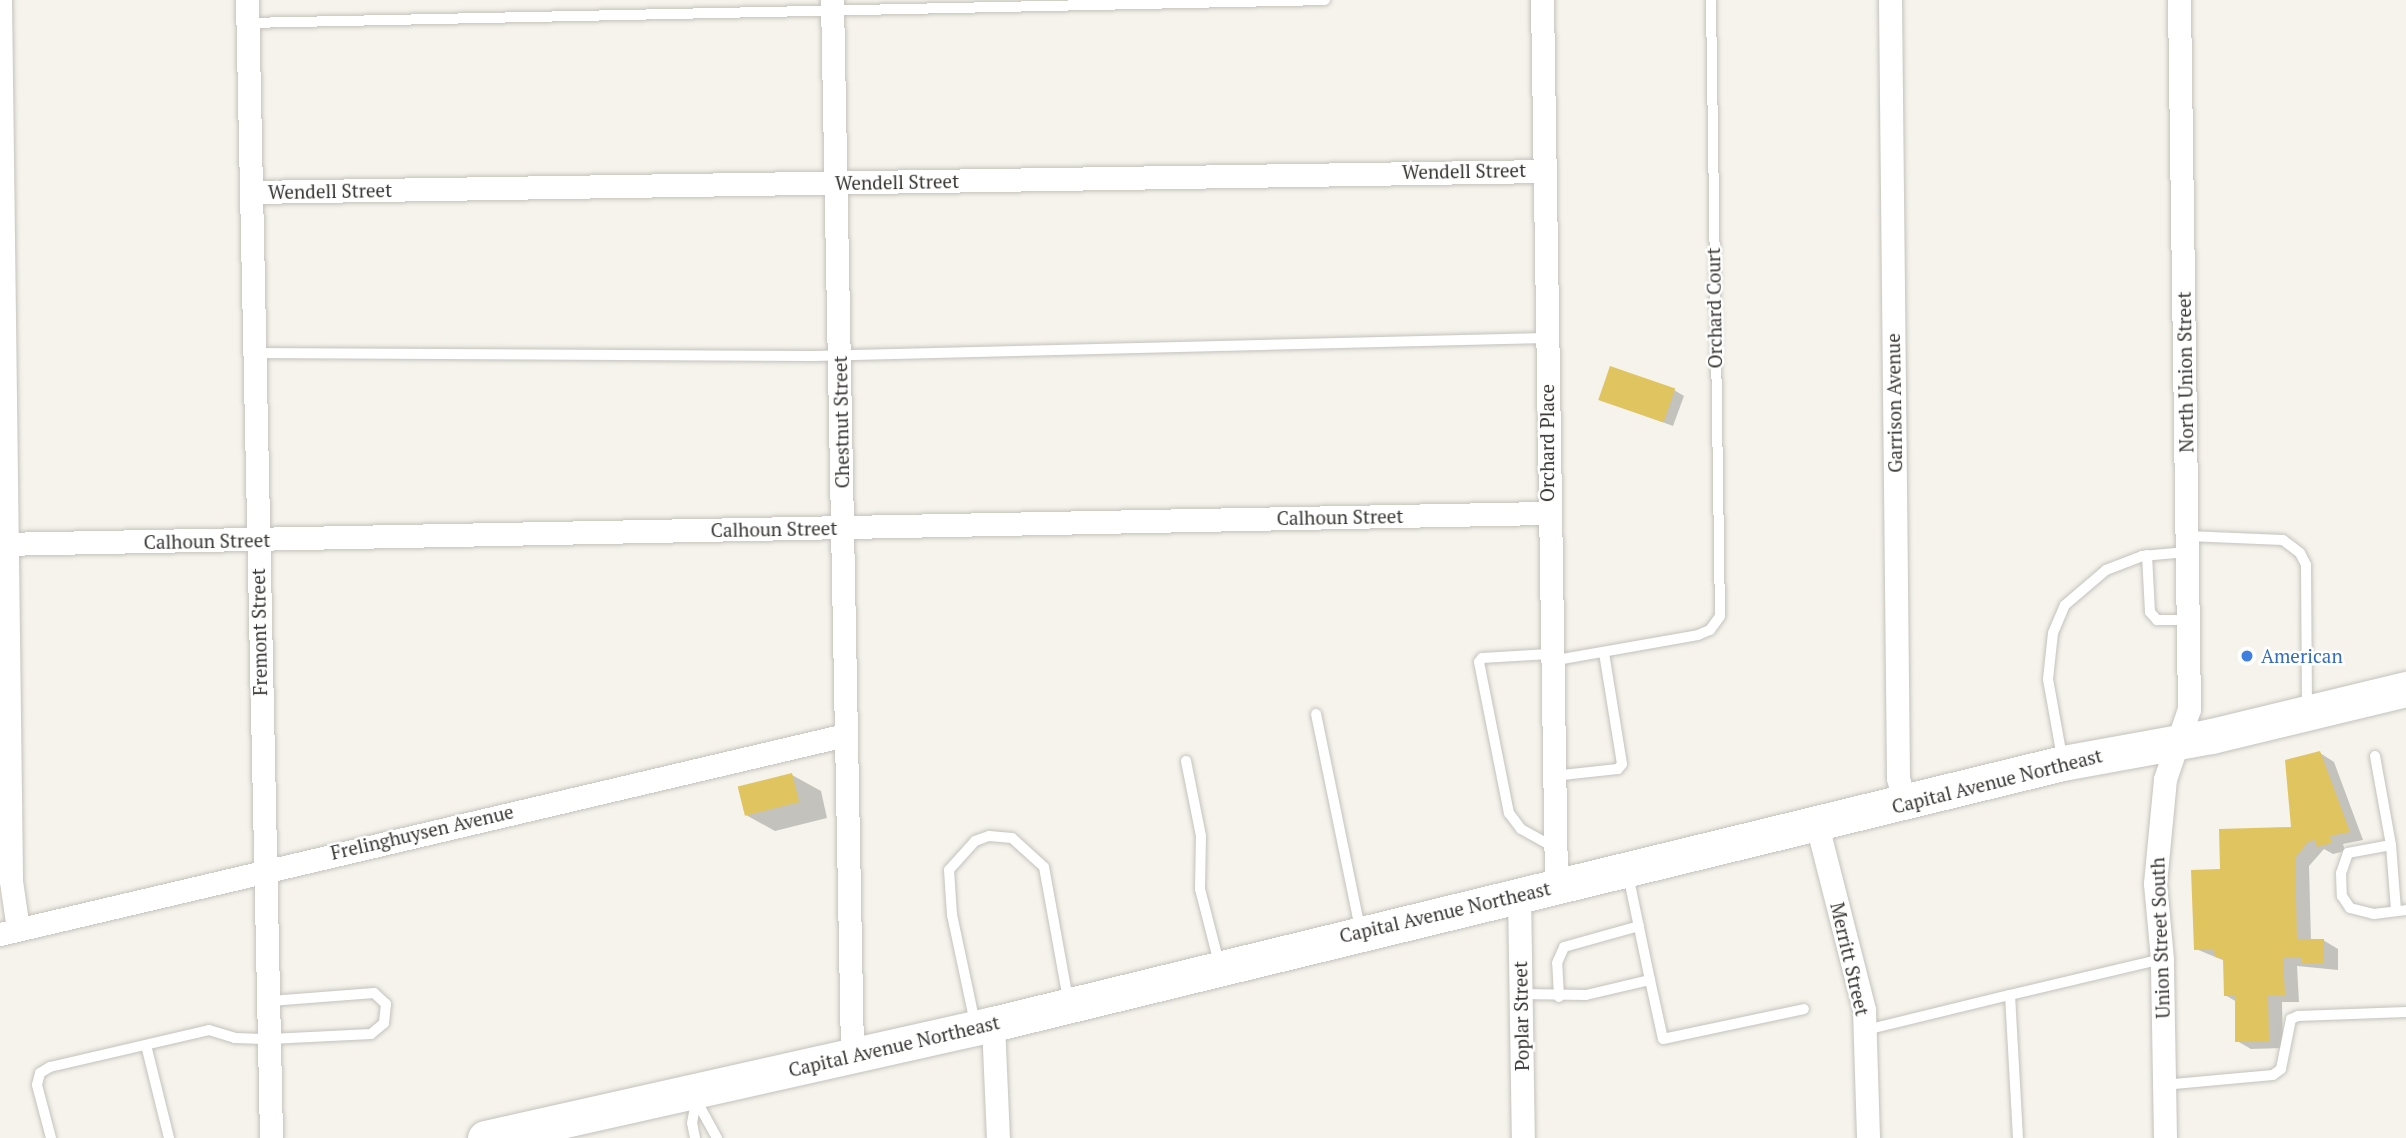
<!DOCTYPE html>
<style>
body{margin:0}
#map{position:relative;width:2406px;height:1138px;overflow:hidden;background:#f5f3ec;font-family:"PT Serif",serif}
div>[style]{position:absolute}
.shadow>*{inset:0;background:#0003}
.building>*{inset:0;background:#e0c460;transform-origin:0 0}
.roads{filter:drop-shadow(0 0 2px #c4c2bc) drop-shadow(0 0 2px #c4c2bc)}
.service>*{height:10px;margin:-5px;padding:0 5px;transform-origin:5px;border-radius:5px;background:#fff}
.minor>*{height:23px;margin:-11.5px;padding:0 11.5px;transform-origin:11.5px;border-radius:11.5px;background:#fff}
.primary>*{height:35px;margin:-17.5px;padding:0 17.5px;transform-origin:17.5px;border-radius:17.5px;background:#fff}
.dots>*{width:19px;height:19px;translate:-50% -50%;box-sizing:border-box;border:4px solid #fff;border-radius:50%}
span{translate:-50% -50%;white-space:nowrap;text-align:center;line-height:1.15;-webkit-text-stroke:5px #fff;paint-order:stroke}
.street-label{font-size:19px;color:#383735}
.shop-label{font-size:19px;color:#366cbe}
.left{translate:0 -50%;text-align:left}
</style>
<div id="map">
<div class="shadow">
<div style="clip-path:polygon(1674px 390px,1684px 396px,1673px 426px,1600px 399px)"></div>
<div style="clip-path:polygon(2320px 753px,2334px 762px,2363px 840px,2343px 844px,2345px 851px,2333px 854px,2324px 849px,2309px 866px,2311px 941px,2323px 940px,2338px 949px,2338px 970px,2297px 966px,2299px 1002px,2282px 1002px,2283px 1048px,2251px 1049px,2237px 1041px,2237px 1002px,2225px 995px,2225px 961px,2196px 949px,2222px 871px,2293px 829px)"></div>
<div style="clip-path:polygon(792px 775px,821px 791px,827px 818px,775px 831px,746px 815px)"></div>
</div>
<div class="building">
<div style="left:1610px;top:366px;width:69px;height:36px;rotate:19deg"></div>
<div style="clip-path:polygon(2320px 751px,2350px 832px,2330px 836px,2332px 843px,2317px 847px,2315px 840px,2308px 842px,2295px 858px,2297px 939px,2324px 939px,2324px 963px,2302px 964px,2301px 957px,2283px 958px,2285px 995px,2268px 995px,2269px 1041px,2235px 1042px,2235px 996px,2224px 996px,2223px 959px,2215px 957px,2214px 949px,2194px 950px,2191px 870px,2220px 869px,2219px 829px,2291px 827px,2285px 760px)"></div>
<div style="left:792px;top:773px;width:30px;height:56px;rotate:76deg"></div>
</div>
<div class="roads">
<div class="service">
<div style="left:247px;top:23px;width:1078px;rotate:-1.22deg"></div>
<div style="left:254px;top:353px;width:560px;rotate:0.31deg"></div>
<div style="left:814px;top:356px;width:732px;rotate:-1.41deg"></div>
<div style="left:2187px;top:536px;width:96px;rotate:2.4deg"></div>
<div style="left:2283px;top:540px;width:21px;rotate:37deg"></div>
<div style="left:2300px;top:553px;width:13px;rotate:63deg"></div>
<div style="left:2306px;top:565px;width:143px;rotate:89.6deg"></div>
<div style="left:2147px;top:555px;width:57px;rotate:87deg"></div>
<div style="left:2150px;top:612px;width:11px;rotate:49deg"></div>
<div style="left:2157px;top:620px;width:31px"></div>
<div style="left:1549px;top:654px;width:67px;rotate:176.6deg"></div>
<div style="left:1482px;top:658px;width:5px;rotate:127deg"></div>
<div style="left:1479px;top:662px;width:154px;rotate:78.8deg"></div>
<div style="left:1509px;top:813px;width:20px;rotate:53deg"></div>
<div style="left:1521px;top:829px;width:35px;rotate:29deg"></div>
<div style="left:1551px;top:661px;width:149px;rotate:-10deg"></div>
<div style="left:1698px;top:635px;width:13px;rotate:-23deg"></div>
<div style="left:1710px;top:630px;width:17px;rotate:-54deg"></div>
<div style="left:1720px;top:616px;width:616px;rotate:-90.84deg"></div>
<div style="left:1316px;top:714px;width:218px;rotate:78.4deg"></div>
<div style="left:2375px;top:756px;width:90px;rotate:79.8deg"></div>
<div style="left:2391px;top:845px;width:44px;rotate:169.5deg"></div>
<div style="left:2348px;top:853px;width:21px;rotate:109deg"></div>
<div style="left:2341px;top:873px;width:23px;rotate:88deg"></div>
<div style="left:2342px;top:896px;width:14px;rotate:56deg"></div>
<div style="left:2350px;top:908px;width:25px;rotate:14deg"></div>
<div style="left:2374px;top:914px;width:32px;rotate:-7deg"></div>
<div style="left:2062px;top:757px;width:79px;rotate:-100.2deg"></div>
<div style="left:2048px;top:679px;width:46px;rotate:-83.8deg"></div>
<div style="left:2053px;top:633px;width:30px;rotate:-67deg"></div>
<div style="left:2065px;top:605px;width:54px;rotate:-40.5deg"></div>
<div style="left:2106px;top:570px;width:39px;rotate:-21deg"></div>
<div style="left:2142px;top:556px;width:45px;rotate:-5.1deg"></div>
<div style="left:1186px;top:761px;width:76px;rotate:78.7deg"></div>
<div style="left:1201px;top:836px;width:53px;rotate:91.1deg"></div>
<div style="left:1200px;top:889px;width:76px;rotate:75.6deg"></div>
<div style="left:1553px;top:776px;width:65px;rotate:-6.1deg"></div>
<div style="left:1618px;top:769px;width:6px;rotate:-51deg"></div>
<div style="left:1622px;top:764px;width:112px;rotate:-99.2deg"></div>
<div style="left:2391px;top:845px;width:65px;rotate:85.6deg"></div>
<div style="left:1650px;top:980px;width:60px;rotate:77.6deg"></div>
<div style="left:1663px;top:1039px;width:144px;rotate:-12deg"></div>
<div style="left:1521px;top:994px;width:65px;rotate:0.9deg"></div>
<div style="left:1586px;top:995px;width:66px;rotate:-13.2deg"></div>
<div style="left:1650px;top:980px;width:107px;rotate:-101.8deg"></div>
<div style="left:1559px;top:997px;width:34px;rotate:-93deg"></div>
<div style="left:1557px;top:963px;width:17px;rotate:-66deg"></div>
<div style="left:1564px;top:947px;width:78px;rotate:-15.6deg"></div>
<div style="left:975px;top:1023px;width:110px;rotate:-102deg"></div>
<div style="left:952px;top:915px;width:45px;rotate:-93.8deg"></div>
<div style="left:949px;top:870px;width:39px;rotate:-48deg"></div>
<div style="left:975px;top:841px;width:15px;rotate:-20deg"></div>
<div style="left:989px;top:836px;width:23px;rotate:5deg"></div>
<div style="left:1012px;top:838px;width:43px;rotate:42.2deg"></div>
<div style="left:1044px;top:867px;width:134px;rotate:79.7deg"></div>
<div style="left:1866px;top:1030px;width:148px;rotate:-13.7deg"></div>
<div style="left:146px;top:1045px;width:96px;rotate:76.1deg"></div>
<div style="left:2163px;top:1085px;width:110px;rotate:-5.2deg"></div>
<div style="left:2273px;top:1075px;width:10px;rotate:-37deg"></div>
<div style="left:2281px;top:1069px;width:51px;rotate:-78.7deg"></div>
<div style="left:2291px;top:1019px;width:8px;rotate:-23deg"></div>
<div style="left:2298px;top:1016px;width:108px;rotate:-2.1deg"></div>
<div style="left:695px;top:1098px;width:46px;rotate:61.2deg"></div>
<div style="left:51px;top:1138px;width:55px;rotate:-104.8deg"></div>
<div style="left:37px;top:1085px;width:12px;rotate:-76deg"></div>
<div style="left:40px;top:1073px;width:12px;rotate:-31deg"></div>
<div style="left:50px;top:1067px;width:163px;rotate:-13.1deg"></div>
<div style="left:209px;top:1030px;width:27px;rotate:17deg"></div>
<div style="left:235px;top:1038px;width:35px;rotate:2deg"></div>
<div style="left:270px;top:1039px;width:101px;rotate:-2.8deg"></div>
<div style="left:371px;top:1034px;width:17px;rotate:-40deg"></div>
<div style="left:384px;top:1023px;width:19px;rotate:-84deg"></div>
<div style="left:386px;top:1004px;width:16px;rotate:-137deg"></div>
<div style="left:374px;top:993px;width:104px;rotate:175.6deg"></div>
<div style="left:695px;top:1138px;width:15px;rotate:-101deg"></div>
<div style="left:692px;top:1123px;width:20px;rotate:-79deg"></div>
<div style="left:2018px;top:1138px;width:143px;rotate:-93.2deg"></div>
<div style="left:2010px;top:995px;width:156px;rotate:-13.3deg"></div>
</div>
<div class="minor">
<div style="left:0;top:0;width:881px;rotate:89.28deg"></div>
<div style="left:11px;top:881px;width:49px;rotate:81.7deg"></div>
<div style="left:247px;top:0;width:1138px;rotate:88.79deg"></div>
<div style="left:832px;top:0;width:1055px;rotate:88.91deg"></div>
<div style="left:1542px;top:0;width:885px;rotate:89.09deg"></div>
<div style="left:1890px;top:0;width:778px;rotate:89.41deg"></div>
<div style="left:1898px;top:778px;width:27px;rotate:75deg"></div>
<div style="left:251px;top:192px;width:1292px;rotate:-0.93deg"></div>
<div style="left:0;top:544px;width:1547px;rotate:-1.15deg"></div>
<div style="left:1817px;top:825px;width:191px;rotate:75.7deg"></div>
<div style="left:1864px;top:1010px;width:128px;rotate:88.2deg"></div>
<div style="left:1519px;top:893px;width:245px;rotate:89.1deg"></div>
<div style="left:0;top:934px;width:868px;rotate:-13.25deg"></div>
<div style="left:993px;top:1024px;width:114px;rotate:87.5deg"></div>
<div style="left:2165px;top:1138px;width:179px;rotate:-91deg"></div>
<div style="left:2162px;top:959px;width:76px;rotate:-95.3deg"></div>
<div style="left:2155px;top:883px;width:104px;rotate:-84.5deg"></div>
<div style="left:2165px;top:779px;width:74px;rotate:-71.1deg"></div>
<div style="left:2189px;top:709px;width:709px;rotate:-90.81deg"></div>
</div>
<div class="primary">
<div style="left:485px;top:1138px;width:521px;rotate:-12.65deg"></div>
<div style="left:993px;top:1024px;width:1101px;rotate:-13.71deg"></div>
<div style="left:2063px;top:763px;width:151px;rotate:-10.3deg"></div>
<div style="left:2212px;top:736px;width:200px;rotate:-13.6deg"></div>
</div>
</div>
<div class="dots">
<div style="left:2247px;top:656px;background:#3f7fe0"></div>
</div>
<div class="street-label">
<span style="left:1464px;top:171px;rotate:-1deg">Wendell Street</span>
<span style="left:897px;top:182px;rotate:-1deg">Wendell Street</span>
<span style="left:330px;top:191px;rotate:-1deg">Wendell Street</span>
<span style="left:1714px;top:308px;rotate:-91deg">Orchard Court</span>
<span style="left:2185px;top:372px;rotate:-91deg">North Union Street</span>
<span style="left:1894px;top:403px;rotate:-91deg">Garrison Avenue</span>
<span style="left:841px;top:422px;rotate:-91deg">Chestnut Street</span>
<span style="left:1547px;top:443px;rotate:-90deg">Orchard Place</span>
<span style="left:1340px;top:517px;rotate:-1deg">Calhoun Street</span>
<span style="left:774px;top:529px;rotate:-1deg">Calhoun Street</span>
<span style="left:207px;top:541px;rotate:-1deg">Calhoun Street</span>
<span style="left:259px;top:632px;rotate:-91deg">Fremont Street</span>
<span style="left:1997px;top:781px;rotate:-14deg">Capital Avenue Northeast</span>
<span style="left:422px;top:832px;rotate:-13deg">Frelinghuysen Avenue</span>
<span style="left:1445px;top:912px;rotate:-13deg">Capital Avenue Northeast</span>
<span style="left:2160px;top:938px;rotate:-92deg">Union Street South</span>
<span style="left:1850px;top:959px;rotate:77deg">Merritt Street</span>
<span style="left:1521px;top:1016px;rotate:-91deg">Poplar Street</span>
<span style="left:894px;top:1046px;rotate:-13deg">Capital Avenue Northeast</span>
</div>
<div class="shop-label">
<span class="left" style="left:2261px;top:656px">American</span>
</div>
</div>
